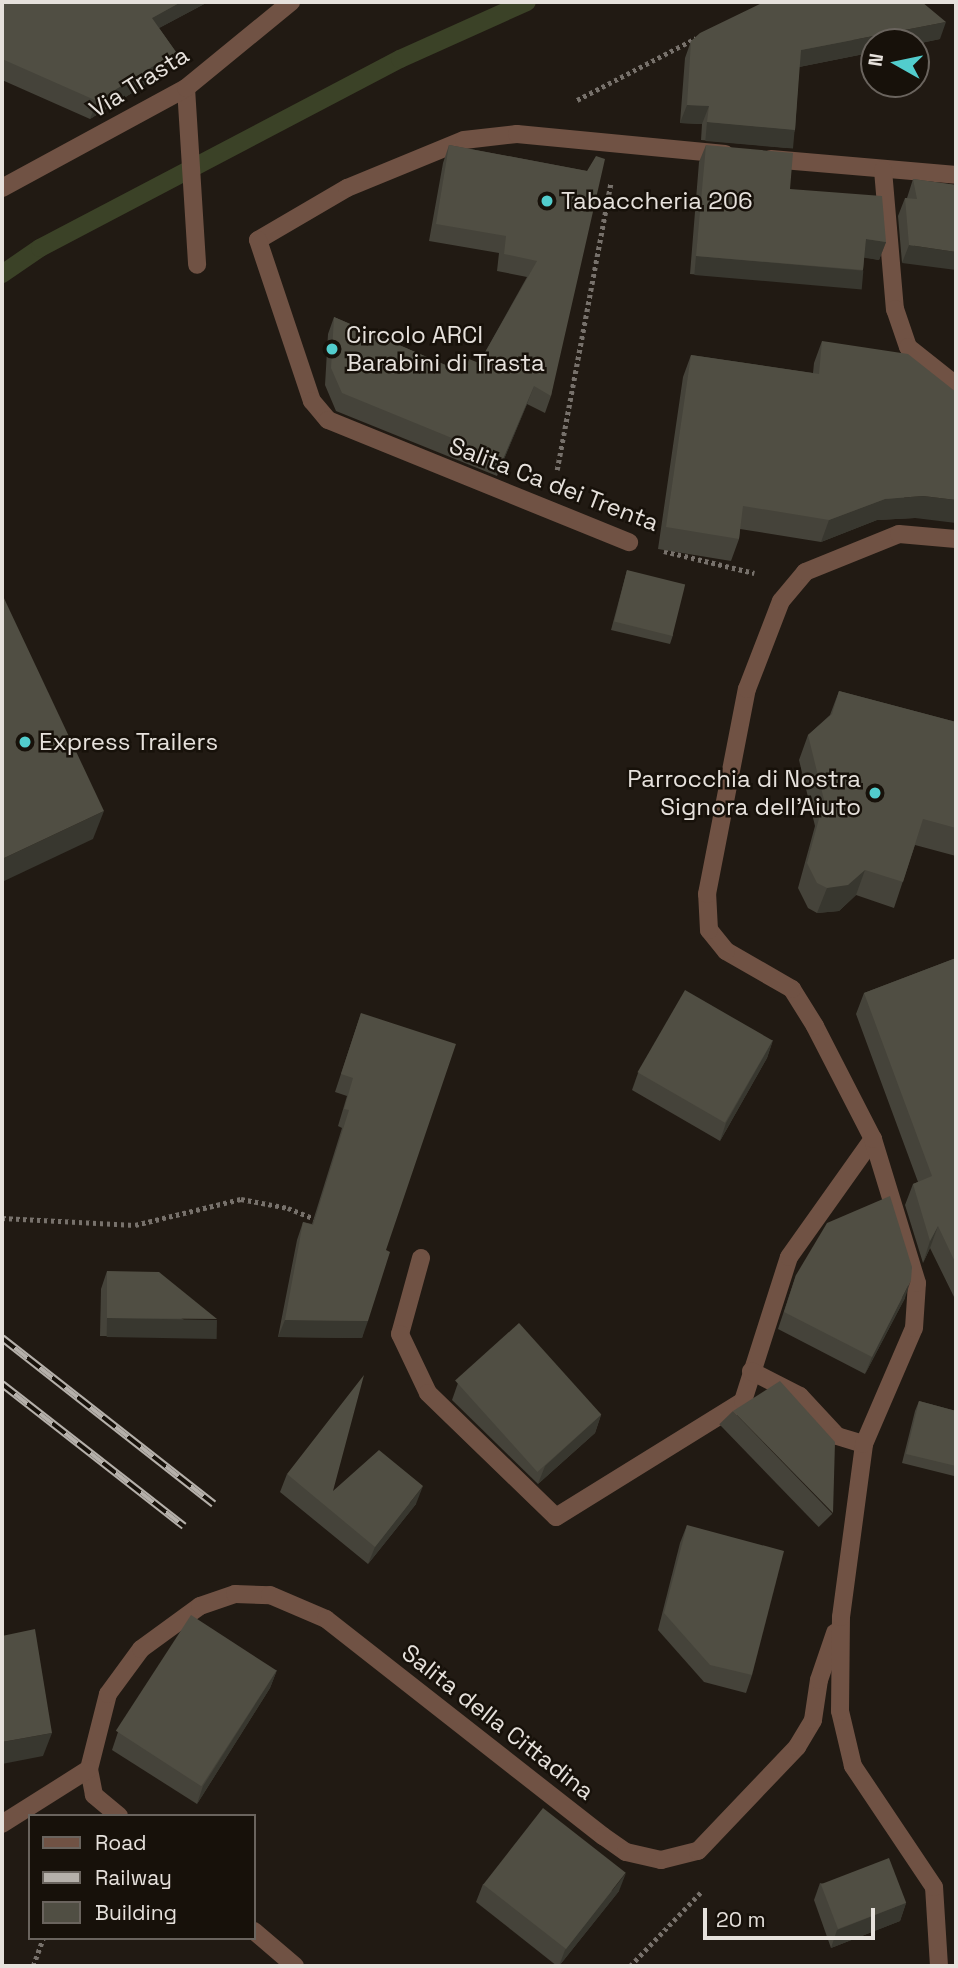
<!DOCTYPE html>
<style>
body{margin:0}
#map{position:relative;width:958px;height:1968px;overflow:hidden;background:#211a13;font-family:"Space Grotesk",sans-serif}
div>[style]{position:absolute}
.stream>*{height:18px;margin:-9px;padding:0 9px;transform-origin:9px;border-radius:9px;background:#3b4227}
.path>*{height:4.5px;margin-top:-2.25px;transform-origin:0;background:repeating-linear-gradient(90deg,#77716b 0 3.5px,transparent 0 7px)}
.lane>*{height:18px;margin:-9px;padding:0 9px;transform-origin:9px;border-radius:9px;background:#705244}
.street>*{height:18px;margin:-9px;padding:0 9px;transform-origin:9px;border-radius:9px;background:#705244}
.rail>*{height:8px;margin-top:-4px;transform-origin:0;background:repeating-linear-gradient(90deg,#17110a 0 16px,#b5b0aa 0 32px);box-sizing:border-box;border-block:2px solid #b5b0aa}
.wall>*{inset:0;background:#45433a;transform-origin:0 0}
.shaded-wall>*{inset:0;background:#38372f;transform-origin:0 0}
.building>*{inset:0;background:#504e43;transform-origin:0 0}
.dots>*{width:19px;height:19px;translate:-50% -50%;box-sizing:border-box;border:4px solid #17110a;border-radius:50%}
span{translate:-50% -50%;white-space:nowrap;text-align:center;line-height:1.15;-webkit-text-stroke:5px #17110a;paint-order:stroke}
.street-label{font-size:24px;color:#e6e1dc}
.poi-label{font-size:24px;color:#e6e1dc}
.left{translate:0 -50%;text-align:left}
.right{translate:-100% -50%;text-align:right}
.frame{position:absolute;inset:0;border:4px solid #e6e1dc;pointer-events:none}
.legend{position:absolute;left:28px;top:1814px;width:228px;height:126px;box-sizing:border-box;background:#17110a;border:2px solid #6a645e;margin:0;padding:9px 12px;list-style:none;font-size:21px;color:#e6e1dc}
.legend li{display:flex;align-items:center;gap:14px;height:35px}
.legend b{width:35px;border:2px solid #6a645e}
.north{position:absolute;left:860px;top:28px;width:70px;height:70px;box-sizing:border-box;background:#17110a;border:2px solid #6a645e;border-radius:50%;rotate:279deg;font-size:19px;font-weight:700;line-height:28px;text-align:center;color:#e6e1dc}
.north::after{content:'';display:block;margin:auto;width:24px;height:32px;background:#52cdcd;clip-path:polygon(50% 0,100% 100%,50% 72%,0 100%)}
.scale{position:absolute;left:703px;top:1908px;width:172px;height:32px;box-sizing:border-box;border:4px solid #e6e1dc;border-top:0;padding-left:9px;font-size:21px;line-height:24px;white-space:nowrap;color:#e6e1dc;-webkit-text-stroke:5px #17110a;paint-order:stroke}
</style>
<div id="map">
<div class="stream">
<div style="left:2px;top:274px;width:46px;rotate:-34.4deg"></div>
<div style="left:40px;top:248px;width:407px;rotate:-27.7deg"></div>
<div style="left:400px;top:59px;width:139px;rotate:-24.2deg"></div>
</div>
<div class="path">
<div style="left:577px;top:100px;width:134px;rotate:-27.5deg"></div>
<div style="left:557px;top:470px;width:293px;rotate:-79.4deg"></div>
<div style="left:664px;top:551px;width:93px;rotate:13.7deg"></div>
<div style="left:2px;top:1218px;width:133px;rotate:3deg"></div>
<div style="left:135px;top:1225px;width:109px;rotate:-13.8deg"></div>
<div style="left:241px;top:1199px;width:48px;rotate:10.8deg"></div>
<div style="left:288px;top:1208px;width:35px;rotate:22deg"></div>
<div style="left:33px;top:1966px;width:30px;rotate:-70deg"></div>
<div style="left:630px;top:1966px;width:104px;rotate:-46.2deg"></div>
</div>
<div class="lane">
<div style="left:186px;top:88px;width:177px;rotate:86.4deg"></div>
<div style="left:347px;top:188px;width:103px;rotate:149.7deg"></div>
<div style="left:258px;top:240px;width:170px;rotate:71.5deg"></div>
<div style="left:312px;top:401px;width:25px;rotate:50deg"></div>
<div style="left:328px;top:420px;width:325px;rotate:22.1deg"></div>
<div style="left:421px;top:1258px;width:79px;rotate:105.4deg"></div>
<div style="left:400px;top:1334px;width:65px;rotate:64.6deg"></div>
<div style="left:428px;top:1393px;width:178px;rotate:44.1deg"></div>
<div style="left:556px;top:1517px;width:220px;rotate:-31.8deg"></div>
<div style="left:743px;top:1401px;width:151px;rotate:-72.3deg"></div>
<div style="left:789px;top:1257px;width:145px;rotate:-54.6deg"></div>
<div style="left:751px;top:1371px;width:55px;rotate:27deg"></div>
<div style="left:800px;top:1396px;width:54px;rotate:47.2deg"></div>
<div style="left:837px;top:1436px;width:28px;rotate:17deg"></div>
</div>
<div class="street">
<div style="left:771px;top:159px;width:186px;rotate:4.9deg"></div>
<div style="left:883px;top:170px;width:140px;rotate:85.1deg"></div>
<div style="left:895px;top:309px;width:40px;rotate:71.1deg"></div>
<div style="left:908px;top:347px;width:61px;rotate:38.4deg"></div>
<div style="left:2px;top:188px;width:209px;rotate:-28.5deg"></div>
<div style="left:186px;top:88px;width:136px;rotate:-39.3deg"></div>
<div style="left:347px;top:188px;width:126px;rotate:-22.3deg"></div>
<div style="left:464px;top:140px;width:53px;rotate:-6.5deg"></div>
<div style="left:517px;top:134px;width:209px;rotate:5.5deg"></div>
<div style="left:119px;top:1816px;width:33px;rotate:-140deg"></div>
<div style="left:94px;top:1795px;width:26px;rotate:-101deg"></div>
<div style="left:89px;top:1769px;width:77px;rotate:-75.8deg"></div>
<div style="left:108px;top:1694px;width:56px;rotate:-53.7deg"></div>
<div style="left:141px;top:1649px;width:73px;rotate:-36.1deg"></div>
<div style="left:200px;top:1606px;width:37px;rotate:-19deg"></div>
<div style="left:235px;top:1594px;width:35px;rotate:2deg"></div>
<div style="left:270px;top:1595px;width:61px;rotate:23.2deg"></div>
<div style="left:326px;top:1619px;width:352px;rotate:38.1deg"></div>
<div style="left:603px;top:1836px;width:28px;rotate:35deg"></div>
<div style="left:626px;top:1852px;width:36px;rotate:13deg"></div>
<div style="left:661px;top:1860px;width:38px;rotate:-14deg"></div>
<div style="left:698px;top:1851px;width:144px;rotate:-46.4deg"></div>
<div style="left:797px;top:1747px;width:31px;rotate:-59deg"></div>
<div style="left:813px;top:1720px;width:40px;rotate:-81.5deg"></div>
<div style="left:819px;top:1680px;width:50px;rotate:-71.2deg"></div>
<div style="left:2px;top:1824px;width:103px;rotate:-32.3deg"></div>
<div style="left:254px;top:1931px;width:54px;rotate:40.5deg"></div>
<div style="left:939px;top:1966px;width:79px;rotate:-93.6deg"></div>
<div style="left:934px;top:1887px;width:146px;rotate:-123.8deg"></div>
<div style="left:853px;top:1766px;width:57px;rotate:-103.3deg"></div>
<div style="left:840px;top:1711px;width:94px;rotate:-89.4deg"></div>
<div style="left:841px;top:1617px;width:175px;rotate:-82.4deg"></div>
<div style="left:864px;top:1444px;width:126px;rotate:-66.7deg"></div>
<div style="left:914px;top:1328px;width:45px;rotate:-86.2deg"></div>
<div style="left:917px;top:1283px;width:151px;rotate:-107deg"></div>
<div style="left:873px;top:1139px;width:127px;rotate:-117.2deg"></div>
<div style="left:815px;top:1026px;width:44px;rotate:-121.9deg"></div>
<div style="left:792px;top:989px;width:76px;rotate:-150.1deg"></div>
<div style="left:726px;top:951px;width:27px;rotate:-129deg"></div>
<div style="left:709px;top:930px;width:36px;rotate:-93deg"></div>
<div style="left:707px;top:894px;width:209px;rotate:-79deg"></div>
<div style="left:747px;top:689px;width:94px;rotate:-68.9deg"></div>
<div style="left:781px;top:601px;width:38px;rotate:-50deg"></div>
<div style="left:805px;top:572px;width:101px;rotate:-22deg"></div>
<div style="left:899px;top:534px;width:57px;rotate:5deg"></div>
</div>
<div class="rail">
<div style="left:2px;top:1338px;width:269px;rotate:38.1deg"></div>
<div style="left:2px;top:1384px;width:231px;rotate:38deg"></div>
</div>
<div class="wall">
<div style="clip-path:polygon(2px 2px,208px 2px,159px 28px,176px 52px,169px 70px,90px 119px,2px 80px)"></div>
<div style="clip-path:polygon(940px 39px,916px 44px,916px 42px,874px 42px,874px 52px,799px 67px,795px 130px,788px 148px,701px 140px,702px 124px,680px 123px,685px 58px,691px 41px)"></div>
<div style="clip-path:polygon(449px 145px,587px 171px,551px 396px,545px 413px,527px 404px,497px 476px,336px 411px,325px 385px,328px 334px,334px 317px,464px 373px,479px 363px,527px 277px,497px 271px,499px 253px,429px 241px,443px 163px)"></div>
<div style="clip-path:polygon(706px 145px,790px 189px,886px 242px,879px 260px,864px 257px,863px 270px,857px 287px,690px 274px,699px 162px)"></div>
<div style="clip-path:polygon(913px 179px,956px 185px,902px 263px,898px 216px,905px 198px,907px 198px)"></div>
<div style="clip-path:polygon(822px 341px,915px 518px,877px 520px,821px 542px,740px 529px,739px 539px,731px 561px,658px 549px,683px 377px,691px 355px,813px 373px,814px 363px)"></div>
<div style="clip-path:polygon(627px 570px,673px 635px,670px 644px,611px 630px)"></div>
<div style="clip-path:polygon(839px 691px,956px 722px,956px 856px,915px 845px,894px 908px,856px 895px,839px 911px,817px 913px,808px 908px,798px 888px,815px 826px,799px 760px,808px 735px,830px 715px)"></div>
<div style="clip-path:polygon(956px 958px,956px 1301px,930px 1248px,923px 1263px,905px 1205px,913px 1184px,918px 1182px,856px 1014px,864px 993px)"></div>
<div style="clip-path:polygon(361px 1013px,386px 1250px,362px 1338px,278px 1337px,297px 1240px,303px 1222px,312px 1224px,342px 1128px,338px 1126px,347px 1096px,335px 1092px)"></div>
<div style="clip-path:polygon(773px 1040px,767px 1058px,720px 1141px,632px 1090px,638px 1073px)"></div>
<div style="clip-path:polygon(107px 1271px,211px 1337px,100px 1336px,101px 1289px)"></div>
<div style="clip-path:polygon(796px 1275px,905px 1298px,865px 1374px,778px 1329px)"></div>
<div style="clip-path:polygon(458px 1383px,601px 1415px,595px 1433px,538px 1484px,452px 1400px)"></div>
<div style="clip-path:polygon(919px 1401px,956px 1411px,956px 1470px,954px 1476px,902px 1463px,915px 1411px)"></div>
<div style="left:733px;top:1411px;width:143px;height:19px;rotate:46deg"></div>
<div style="clip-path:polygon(287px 1474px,333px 1491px,416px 1504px,368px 1564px,280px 1492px)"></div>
<div style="clip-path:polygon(687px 1525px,752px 1675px,746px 1693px,704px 1682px,658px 1630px,680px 1543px)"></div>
<div style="clip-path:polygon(277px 1670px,270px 1688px,197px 1804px,112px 1750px,118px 1732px)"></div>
<div style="clip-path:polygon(820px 1883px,906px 1903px,900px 1921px,831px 1948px,814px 1900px)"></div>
<div style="clip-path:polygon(483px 1884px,619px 1891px,559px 1966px,557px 1966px,476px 1902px)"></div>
</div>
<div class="shaded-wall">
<div style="clip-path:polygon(181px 2px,208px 2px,146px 35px,152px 18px)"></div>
<div style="clip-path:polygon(946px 22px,940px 39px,916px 44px,916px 42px,874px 42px,874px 52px,794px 68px,801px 50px)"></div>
<div style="clip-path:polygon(176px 52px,169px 70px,90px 119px,97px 101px)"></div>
<div style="clip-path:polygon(687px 105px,709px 106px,702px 124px,680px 123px)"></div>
<div style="left:707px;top:122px;width:88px;height:19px;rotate:5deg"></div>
<div style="clip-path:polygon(866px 239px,886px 242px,879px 260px,859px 257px)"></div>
<div style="clip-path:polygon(909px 245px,956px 252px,956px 270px,902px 263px)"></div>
<div style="left:696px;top:256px;width:168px;height:19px;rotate:5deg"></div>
<div style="clip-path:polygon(534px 386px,527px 404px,497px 476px,503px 459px)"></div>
<div style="clip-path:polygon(923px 496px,956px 500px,956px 523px,915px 518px,877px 520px,821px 542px,829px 520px,885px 499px)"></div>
<div style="clip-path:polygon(104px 811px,93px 839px,2px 882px,2px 859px)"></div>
<div style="clip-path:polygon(865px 870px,856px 895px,839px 911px,817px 913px,827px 888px)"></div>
<div style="clip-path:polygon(773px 1040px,767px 1058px,720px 1141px,726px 1123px)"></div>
<div style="clip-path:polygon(938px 1226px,930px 1248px,923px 1263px,930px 1241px)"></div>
<div style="clip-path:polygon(911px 1280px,905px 1298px,865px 1374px,872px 1357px)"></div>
<div style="left:107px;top:1318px;width:110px;height:19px;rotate:1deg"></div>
<div style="clip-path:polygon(285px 1320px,368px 1321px,362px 1338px,278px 1337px)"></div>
<div style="clip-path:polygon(601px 1415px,595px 1433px,538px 1484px,545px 1466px)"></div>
<div style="clip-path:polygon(423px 1486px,416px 1504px,368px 1564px,375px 1547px)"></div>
<div style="clip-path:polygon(277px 1670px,270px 1688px,197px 1804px,203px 1786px)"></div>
<div style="clip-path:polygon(52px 1733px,43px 1756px,2px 1764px,2px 1742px)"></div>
<div style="clip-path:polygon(626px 1873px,619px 1891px,559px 1966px,565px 1950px)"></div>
<div style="clip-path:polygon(906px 1903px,900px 1921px,831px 1948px,837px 1930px)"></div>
</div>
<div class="building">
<div style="clip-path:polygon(2px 2px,181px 2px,152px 18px,176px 52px,97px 101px,2px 59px)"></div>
<div style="clip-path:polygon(764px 2px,922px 2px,946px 22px,801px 50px,795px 130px,707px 122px,709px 106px,687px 105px,691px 41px,700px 33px)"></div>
<div style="clip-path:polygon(449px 145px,587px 171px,596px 156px,605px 159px,551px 396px,534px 386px,503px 459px,342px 393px,331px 368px,334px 317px,464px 373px,469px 359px,479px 363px,537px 261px,504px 254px,506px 236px,436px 224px)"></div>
<div style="clip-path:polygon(706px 145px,793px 153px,790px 189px,882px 196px,886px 242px,866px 239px,863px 270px,696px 256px)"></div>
<div style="clip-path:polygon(913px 179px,956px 185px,956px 252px,909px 245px,905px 198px,917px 199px)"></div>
<div style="clip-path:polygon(822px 341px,908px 354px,956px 392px,956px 500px,923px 496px,885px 499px,829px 520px,743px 506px,739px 539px,666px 527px,691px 355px,819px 374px)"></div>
<div style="left:627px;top:570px;width:60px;height:53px;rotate:14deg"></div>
<div style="clip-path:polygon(2px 594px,104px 811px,2px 859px)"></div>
<div style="clip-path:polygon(839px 691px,956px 722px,956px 828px,923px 819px,903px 882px,865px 870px,848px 885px,827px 888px,817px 883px,807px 863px,824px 800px,808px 735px,832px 714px)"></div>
<div style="clip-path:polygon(956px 958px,956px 1264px,938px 1226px,930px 1241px,913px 1184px,932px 1176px,864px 993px)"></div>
<div style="left:685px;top:990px;width:101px;height:95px;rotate:30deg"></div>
<div style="clip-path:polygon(361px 1013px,456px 1044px,386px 1250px,390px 1252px,368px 1321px,285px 1320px,303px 1222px,313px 1225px,349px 1110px,344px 1109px,353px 1078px,341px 1074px)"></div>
<div style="clip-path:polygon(890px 1196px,912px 1267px,911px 1280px,872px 1357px,784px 1312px,796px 1275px,827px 1223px)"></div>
<div style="clip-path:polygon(107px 1271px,159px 1272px,217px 1319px,107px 1318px)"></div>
<div style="left:519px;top:1323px;width:123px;height:86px;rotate:48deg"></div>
<div style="clip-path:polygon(364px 1375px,333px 1491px,379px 1450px,423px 1486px,375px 1547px,287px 1474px)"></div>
<div style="clip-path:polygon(780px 1381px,835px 1442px,833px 1513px,733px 1411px)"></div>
<div style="clip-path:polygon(919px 1401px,956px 1411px,956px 1466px,906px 1454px)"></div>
<div style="clip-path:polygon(687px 1525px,784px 1551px,752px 1675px,710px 1665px,664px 1613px)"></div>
<div style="left:191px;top:1615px;width:102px;height:138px;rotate:33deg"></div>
<div style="clip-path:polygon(35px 1629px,52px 1733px,2px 1742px,2px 1636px)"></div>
<div style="left:543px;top:1808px;width:105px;height:97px;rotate:38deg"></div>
<div style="left:889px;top:1858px;width:48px;height:73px;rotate:69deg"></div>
</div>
<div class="dots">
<div style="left:547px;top:201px;background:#52cdcd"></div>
<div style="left:332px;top:349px;background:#52cdcd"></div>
<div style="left:25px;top:742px;background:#52cdcd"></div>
<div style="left:875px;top:793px;background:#52cdcd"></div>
</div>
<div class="street-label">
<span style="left:139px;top:82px;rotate:-32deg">Via Trasta</span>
<span style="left:554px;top:484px;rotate:21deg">Salita Ca dei Trenta</span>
<span style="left:498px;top:1722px;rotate:38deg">Salita della Cittadina</span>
</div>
<div class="poi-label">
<span class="left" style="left:561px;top:201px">Tabaccheria 206</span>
<span class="left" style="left:346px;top:349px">Circolo ARCI<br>Barabini di Trasta</span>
<span class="left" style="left:39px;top:742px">Express Trailers</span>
<span class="right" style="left:861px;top:793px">Parrocchia di Nostra<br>Signora dell'Aiuto</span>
</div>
<div class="frame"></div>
<ul class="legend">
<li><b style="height:9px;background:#705244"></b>Road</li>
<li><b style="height:9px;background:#b5b0aa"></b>Railway</li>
<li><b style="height:19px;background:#504e43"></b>Building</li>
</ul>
<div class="north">N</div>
<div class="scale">20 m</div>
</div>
